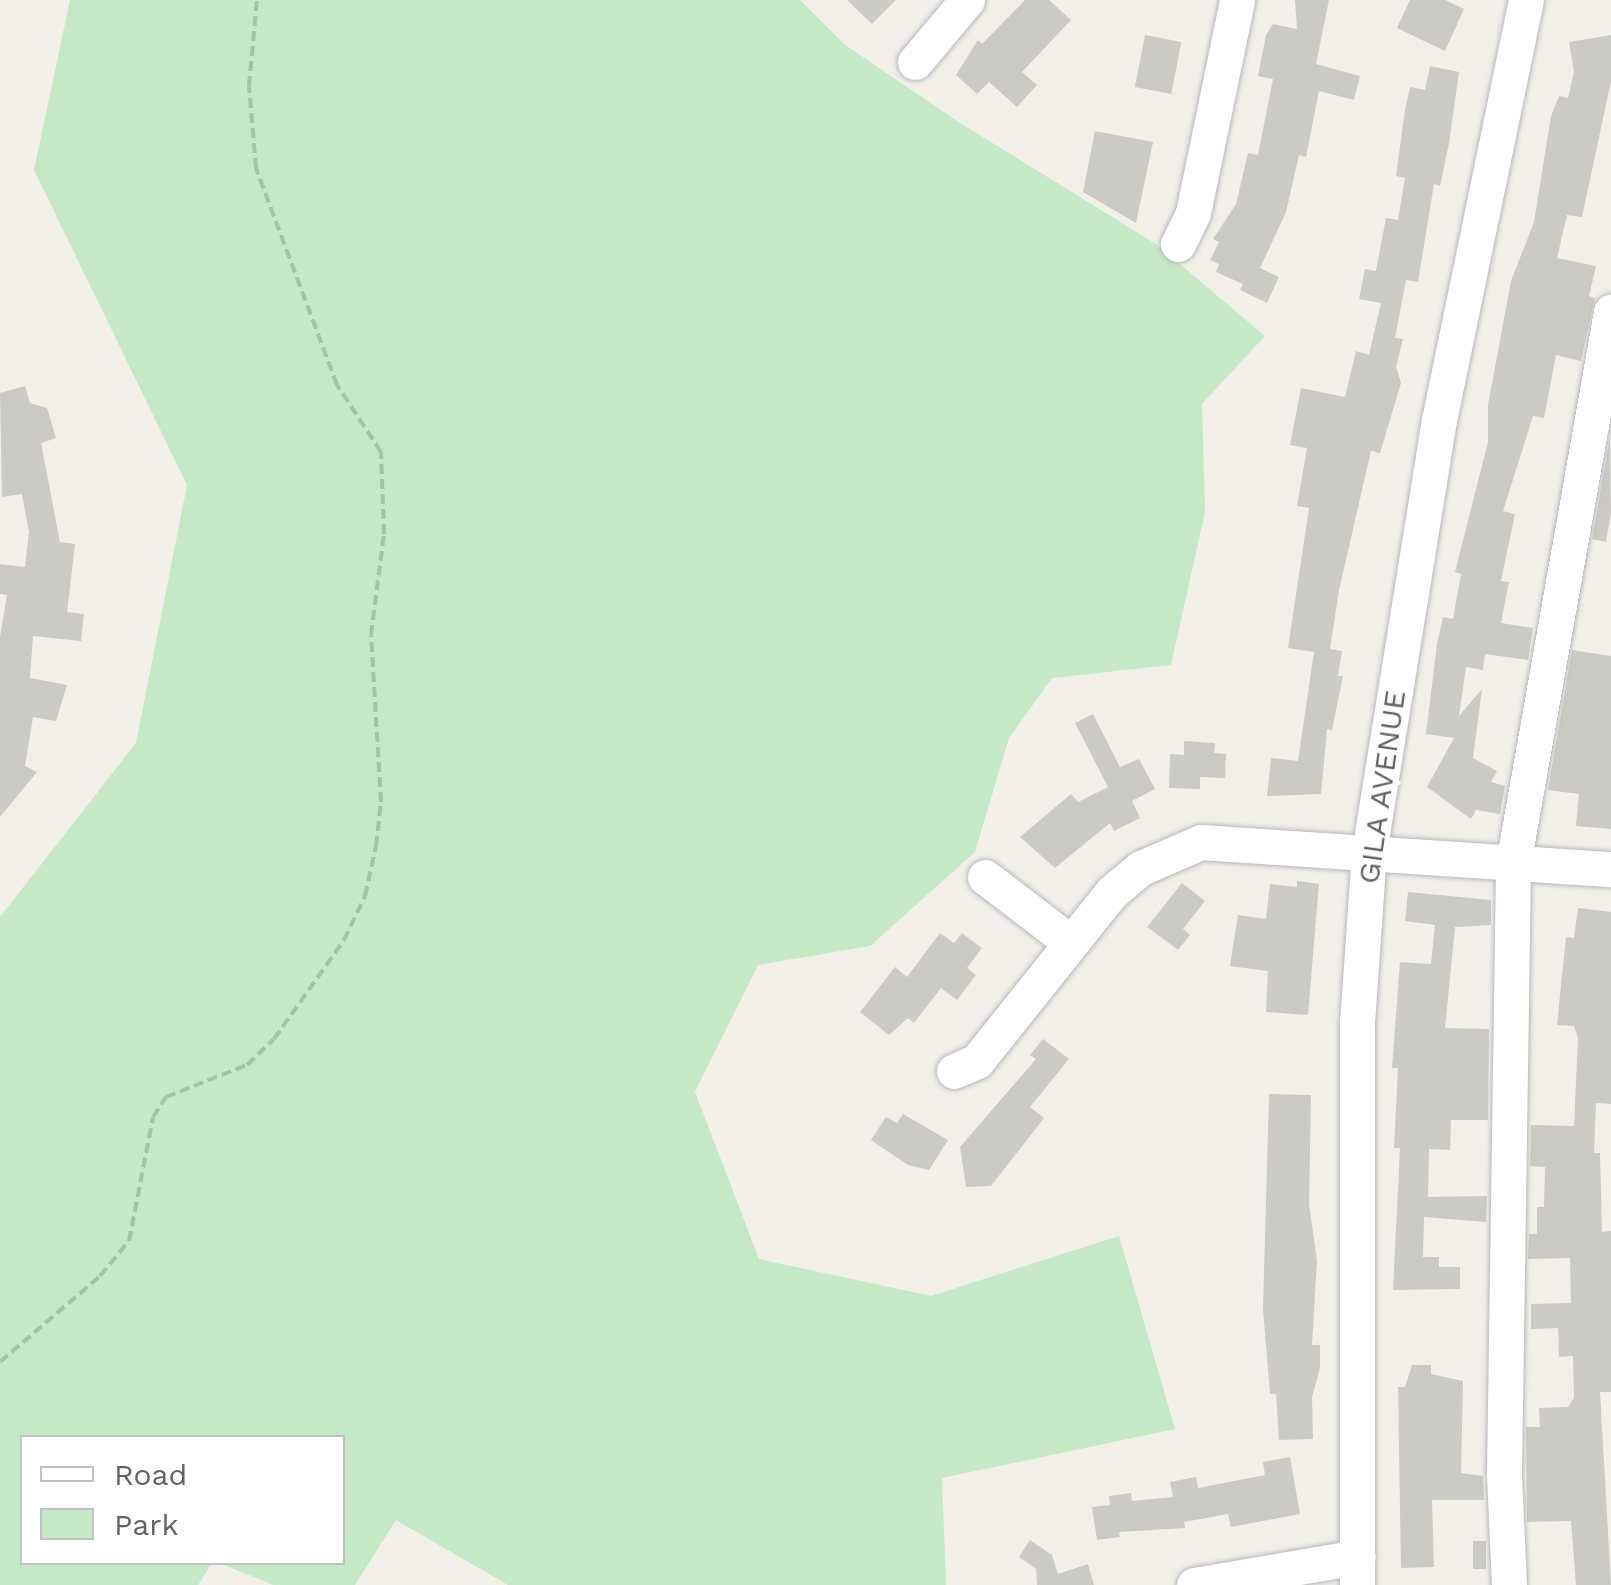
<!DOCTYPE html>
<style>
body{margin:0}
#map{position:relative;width:1611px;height:1585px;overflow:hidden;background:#f1efe8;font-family:"Work Sans",sans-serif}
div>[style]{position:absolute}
.green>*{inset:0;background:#c5e8c5}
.building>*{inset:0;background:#cccac5;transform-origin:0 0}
.path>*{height:4px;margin-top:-2px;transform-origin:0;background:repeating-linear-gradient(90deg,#9cc7a9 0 10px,transparent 0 15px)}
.roads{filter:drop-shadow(0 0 2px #b5b8bc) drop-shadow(0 0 2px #b5b8bc)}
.minor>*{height:35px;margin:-17.5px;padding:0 17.5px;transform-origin:17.5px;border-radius:17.5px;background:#fff}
span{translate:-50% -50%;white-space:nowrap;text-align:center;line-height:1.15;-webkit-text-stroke:9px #fff;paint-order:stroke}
.street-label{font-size:30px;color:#5f6368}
.legend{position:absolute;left:20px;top:1435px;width:325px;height:130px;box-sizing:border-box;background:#fff;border:2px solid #bfc1c3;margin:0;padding:12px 18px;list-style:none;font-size:30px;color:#5f6368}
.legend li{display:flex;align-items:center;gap:20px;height:50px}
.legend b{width:50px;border:2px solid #bfc1c3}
</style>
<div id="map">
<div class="green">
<div style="clip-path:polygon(70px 0,800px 0,844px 44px,957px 121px,1156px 244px,1265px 336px,1202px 404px,1205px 512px,1171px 665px,1052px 678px,1009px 738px,975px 852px,870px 946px,758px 965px,695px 1092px,759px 1259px,931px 1296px,1119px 1236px,1175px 1429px,942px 1478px,946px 1585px,508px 1585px,396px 1520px,355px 1585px,273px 1585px,220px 1563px,342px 1562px,342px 1438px,22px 1438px,22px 1562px,212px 1563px,198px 1585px,0 1585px,0 917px,136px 743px,187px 485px,34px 170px)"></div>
</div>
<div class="building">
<div style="clip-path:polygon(847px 0,896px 0,872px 24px)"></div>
<div style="clip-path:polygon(1025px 0,1049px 0,1071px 20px,1022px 72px,1037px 85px,1017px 107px,989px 82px,977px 94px,956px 75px,978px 40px,982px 44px)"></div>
<div style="clip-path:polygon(1295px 0,1329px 0,1316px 64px,1360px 76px,1354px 100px,1319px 91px,1306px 157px,1299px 155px,1286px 212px,1260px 268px,1279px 277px,1267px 303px,1240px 290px,1243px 284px,1216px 272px,1219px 264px,1210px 260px,1219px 242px,1213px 239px,1236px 204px,1248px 153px,1258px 155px,1273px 79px,1258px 76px,1266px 35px,1273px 24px,1297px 29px)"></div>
<div style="clip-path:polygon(1410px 0,1445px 0,1464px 9px,1445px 51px,1397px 28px)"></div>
<div style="left:1145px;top:35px;width:37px;height:53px;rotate:11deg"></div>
<div style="clip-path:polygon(1611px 35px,1611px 81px,1582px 217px,1567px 215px,1557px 258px,1596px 266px,1589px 296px,1595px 298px,1581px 361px,1556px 355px,1544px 418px,1533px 416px,1503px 511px,1515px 514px,1501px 581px,1509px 582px,1501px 623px,1533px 628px,1528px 660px,1485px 654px,1483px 670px,1466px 667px,1459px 716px,1482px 689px,1473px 758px,1497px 771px,1491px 782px,1505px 786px,1500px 814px,1476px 810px,1471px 819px,1427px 787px,1454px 738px,1426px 734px,1437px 644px,1443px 617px,1453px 619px,1461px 574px,1455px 572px,1488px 442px,1488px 405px,1511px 281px,1534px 222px,1551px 116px,1559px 96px,1568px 98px,1574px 72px,1569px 42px)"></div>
<div style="clip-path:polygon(1430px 66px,1459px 72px,1449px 143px,1440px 186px,1434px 184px,1418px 282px,1406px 280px,1395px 338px,1403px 339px,1396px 367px,1401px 383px,1380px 453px,1371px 451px,1339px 590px,1330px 649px,1342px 651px,1338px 676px,1343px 676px,1332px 730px,1327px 729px,1321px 794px,1267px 796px,1271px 758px,1298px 761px,1314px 652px,1288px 648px,1309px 508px,1297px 506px,1307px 448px,1290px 445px,1301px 388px,1345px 397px,1356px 351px,1369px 355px,1381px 303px,1359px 299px,1365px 269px,1376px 271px,1386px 218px,1398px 220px,1405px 178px,1396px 176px,1405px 110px,1410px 87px,1425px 90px)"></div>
<div style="clip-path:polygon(1095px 131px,1153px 142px,1136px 223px,1083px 192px)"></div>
<div style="clip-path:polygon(25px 386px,30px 403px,47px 408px,56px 438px,41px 443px,60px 542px,75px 544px,67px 612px,84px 614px,81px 641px,33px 636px,30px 678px,67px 685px,56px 721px,33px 717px,25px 766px,37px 772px,0 817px,0 637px,7px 595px,0 594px,0 564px,25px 567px,29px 532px,22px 494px,2px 497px,0 393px)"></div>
<div style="clip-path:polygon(1610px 437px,1611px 512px,1606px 542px,1592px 539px)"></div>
<div style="clip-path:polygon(1572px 650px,1611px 656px,1611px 829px,1576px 826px,1579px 794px,1548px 790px)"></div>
<div style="clip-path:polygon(1093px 714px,1120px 767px,1139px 759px,1155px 789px,1132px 801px,1140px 818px,1114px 831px,1110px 823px,1055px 868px,1020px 837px,1071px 794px,1078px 802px,1108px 787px,1075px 723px)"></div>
<div style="clip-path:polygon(1184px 741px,1215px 743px,1214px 753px,1226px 754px,1225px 778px,1200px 777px,1200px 789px,1169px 788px,1170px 754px,1184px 755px)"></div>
<div style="clip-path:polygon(1297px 881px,1319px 884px,1308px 1015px,1266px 1012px,1268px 971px,1230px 966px,1238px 915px,1266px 919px,1270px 884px,1297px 887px)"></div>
<div style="clip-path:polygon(1182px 883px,1205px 901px,1183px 929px,1190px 935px,1178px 950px,1147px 927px)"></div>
<div style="clip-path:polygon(1408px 892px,1491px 900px,1491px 925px,1455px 927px,1445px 1028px,1489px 1029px,1488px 1120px,1451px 1120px,1450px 1150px,1429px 1149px,1428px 1197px,1487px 1196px,1486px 1222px,1424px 1217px,1423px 1257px,1439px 1257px,1439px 1267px,1460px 1267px,1460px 1289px,1393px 1290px,1400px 1148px,1394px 1148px,1398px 1068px,1392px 1068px,1400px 962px,1431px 964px,1435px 925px,1405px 921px)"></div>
<div style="clip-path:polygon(1578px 908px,1611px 912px,1611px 1104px,1596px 1103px,1594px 1153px,1600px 1153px,1602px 1232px,1611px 1231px,1611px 1392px,1600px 1392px,1611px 1585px,1576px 1585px,1571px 1521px,1527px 1522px,1526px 1427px,1540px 1427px,1539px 1408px,1568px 1407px,1574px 1398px,1573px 1356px,1559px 1357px,1558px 1328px,1531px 1329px,1531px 1304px,1571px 1303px,1570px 1258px,1528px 1259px,1529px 1234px,1537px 1234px,1537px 1207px,1544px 1207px,1545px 1167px,1530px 1166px,1531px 1125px,1574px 1126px,1578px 1038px,1574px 1026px,1557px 1025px,1566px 937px,1574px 938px)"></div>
<div style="clip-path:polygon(940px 933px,954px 943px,962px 933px,982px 948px,967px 968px,976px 975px,957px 1000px,941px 988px,914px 1023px,908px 1018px,889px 1035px,860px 1012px,895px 967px,907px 977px)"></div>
<div style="clip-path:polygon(1043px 1039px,1069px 1059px,1030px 1107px,1044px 1118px,991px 1186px,966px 1187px,960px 1147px,1036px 1059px,1030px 1055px)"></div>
<div style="clip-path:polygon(1269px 1094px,1311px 1095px,1309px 1204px,1317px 1261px,1312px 1345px,1320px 1345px,1320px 1368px,1312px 1397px,1313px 1439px,1279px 1440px,1276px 1394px,1270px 1394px,1263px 1308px)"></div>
<div style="clip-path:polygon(903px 1114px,948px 1140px,929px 1170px,908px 1165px,871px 1140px,886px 1117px,897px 1123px)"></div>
<div style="clip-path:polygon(1412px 1365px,1431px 1365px,1431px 1374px,1463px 1381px,1461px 1473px,1483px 1476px,1484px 1500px,1432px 1500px,1434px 1567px,1401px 1568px,1398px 1387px,1405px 1387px)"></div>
<div style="clip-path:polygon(1290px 1457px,1300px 1514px,1231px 1527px,1228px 1514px,1184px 1522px,1185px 1528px,1119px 1532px,1120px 1537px,1097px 1540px,1092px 1507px,1110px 1505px,1109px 1496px,1131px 1493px,1132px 1501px,1173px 1497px,1170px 1482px,1196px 1477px,1198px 1488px,1265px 1475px,1263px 1462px)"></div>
<div style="clip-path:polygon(1030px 1540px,1052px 1555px,1058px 1574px,1088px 1564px,1094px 1585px,1037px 1585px,1036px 1569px,1019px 1557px)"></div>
<div style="left:1473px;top:1541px;width:13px;height:28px"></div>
</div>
<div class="path">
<div style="left:0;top:1362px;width:132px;rotate:-40.7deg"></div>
<div style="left:100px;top:1276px;width:45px;rotate:-50.4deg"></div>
<div style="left:129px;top:1241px;width:126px;rotate:-79deg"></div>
<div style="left:153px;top:1117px;width:24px;rotate:-57deg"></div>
<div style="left:166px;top:1097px;width:87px;rotate:-21.6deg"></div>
<div style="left:247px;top:1065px;width:37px;rotate:-44deg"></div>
<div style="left:274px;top:1039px;width:121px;rotate:-54.7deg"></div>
<div style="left:344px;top:940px;width:49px;rotate:-64.5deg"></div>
<div style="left:365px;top:896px;width:51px;rotate:-77.6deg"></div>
<div style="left:376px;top:846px;width:44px;rotate:-83.5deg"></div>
<div style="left:381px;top:802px;width:167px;rotate:-93.4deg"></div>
<div style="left:371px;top:635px;width:102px;rotate:-82.7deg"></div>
<div style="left:384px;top:534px;width:82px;rotate:-92.1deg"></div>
<div style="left:381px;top:452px;width:80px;rotate:-123.3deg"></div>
<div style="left:337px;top:385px;width:232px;rotate:-110.5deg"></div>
<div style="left:256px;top:168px;width:82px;rotate:-94.9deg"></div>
<div style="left:249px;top:86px;width:86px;rotate:-84.7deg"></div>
</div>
<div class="roads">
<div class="minor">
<div style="left:915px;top:62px;width:81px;rotate:-50deg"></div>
<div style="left:1178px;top:244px;width:34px;rotate:-64deg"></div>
<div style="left:1193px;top:213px;width:217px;rotate:-78.3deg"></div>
<div style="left:985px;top:877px;width:107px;rotate:37.4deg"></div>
<div style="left:954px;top:1071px;width:25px;rotate:-23deg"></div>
<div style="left:977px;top:1061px;width:216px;rotate:-51.4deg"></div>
<div style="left:1112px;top:892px;width:38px;rotate:-40deg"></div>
<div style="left:1141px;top:868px;width:65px;rotate:-23.4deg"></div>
<div style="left:1201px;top:842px;width:411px;rotate:3.8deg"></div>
<div style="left:1194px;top:1585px;width:166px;rotate:-9.7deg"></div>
<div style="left:1357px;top:1585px;width:562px;rotate:-90deg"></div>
<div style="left:1357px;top:1023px;width:171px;rotate:-86deg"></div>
<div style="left:1369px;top:852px;width:438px;rotate:-80.8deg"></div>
<div style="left:1439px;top:420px;width:429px;rotate:-78.3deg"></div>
<div style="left:1509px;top:1585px;width:112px;rotate:-92.6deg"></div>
<div style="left:1504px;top:1473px;width:609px;rotate:-89.15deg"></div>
<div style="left:1513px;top:864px;width:561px;rotate:-79.93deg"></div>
</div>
</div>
<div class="street-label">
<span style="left:1382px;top:787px;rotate:-82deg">GILA AVENUE</span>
</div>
<ul class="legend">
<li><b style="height:12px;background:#fff"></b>Road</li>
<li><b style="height:28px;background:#c5e8c5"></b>Park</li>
</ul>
</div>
